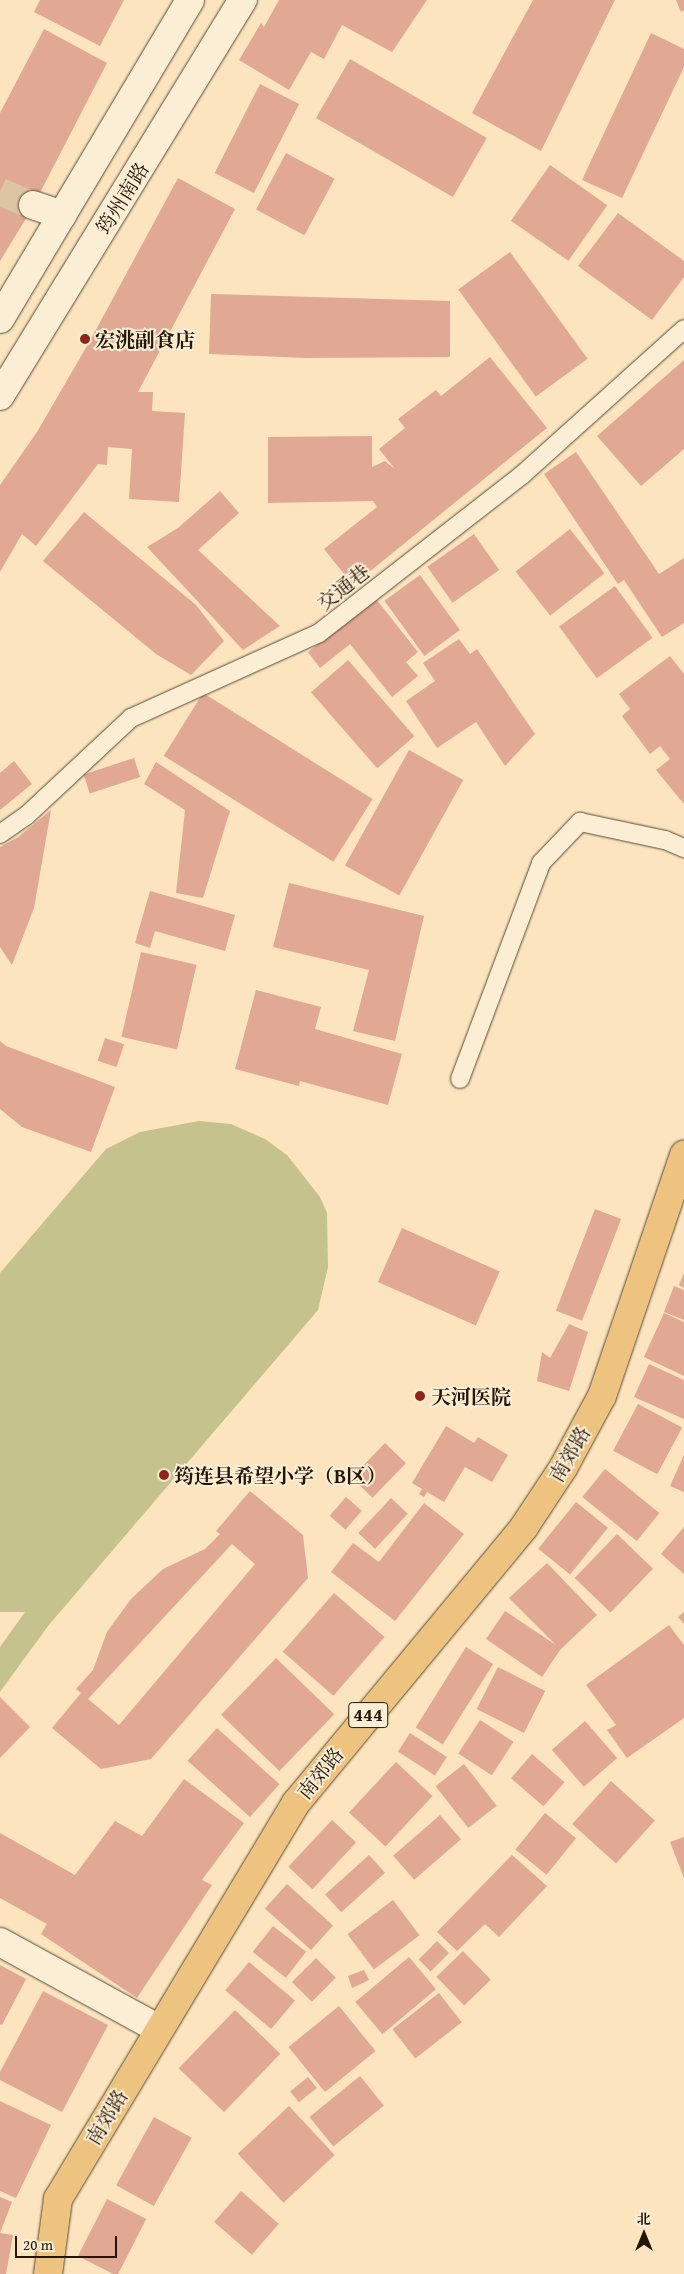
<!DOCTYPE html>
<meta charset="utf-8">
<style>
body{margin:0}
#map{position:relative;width:684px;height:2274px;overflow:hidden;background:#fbe4be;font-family:"Gentium Book Plus","Noto Serif SC",serif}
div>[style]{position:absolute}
.green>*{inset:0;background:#c5c28d}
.building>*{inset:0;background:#e1a894;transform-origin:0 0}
.street-tunnel>*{height:28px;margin-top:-14px;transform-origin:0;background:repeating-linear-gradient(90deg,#dbc5a3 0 28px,transparent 0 42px)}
.roads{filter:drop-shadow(0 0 1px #594a35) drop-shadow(0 0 1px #594a35)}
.lane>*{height:18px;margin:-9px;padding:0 9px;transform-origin:9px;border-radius:9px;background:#fcedd5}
.street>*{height:28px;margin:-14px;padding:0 14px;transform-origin:14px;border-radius:14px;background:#fcedd5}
.secondary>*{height:28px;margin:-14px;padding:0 14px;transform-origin:14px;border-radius:14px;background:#fcedd5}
.primary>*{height:28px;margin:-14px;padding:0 14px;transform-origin:14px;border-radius:14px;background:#eec27f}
.dots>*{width:14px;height:14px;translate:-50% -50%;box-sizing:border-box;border:2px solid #fcedd5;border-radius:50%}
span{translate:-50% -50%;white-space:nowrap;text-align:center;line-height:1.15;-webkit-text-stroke:4px #fcedd5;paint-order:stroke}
.shield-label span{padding:1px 4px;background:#fcedd5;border:1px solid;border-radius:4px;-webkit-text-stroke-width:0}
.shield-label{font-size:19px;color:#231607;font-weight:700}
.street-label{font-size:20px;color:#231607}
.poi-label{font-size:20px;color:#231607;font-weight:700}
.left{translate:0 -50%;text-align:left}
.north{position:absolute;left:619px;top:2209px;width:50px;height:50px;-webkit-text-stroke:4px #fcedd5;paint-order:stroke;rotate:0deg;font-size:14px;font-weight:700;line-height:20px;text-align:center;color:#231607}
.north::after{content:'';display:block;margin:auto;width:18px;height:22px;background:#231607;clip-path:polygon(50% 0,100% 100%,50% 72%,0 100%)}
.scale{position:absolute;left:15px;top:2236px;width:102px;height:22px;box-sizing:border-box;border:2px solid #231607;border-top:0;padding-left:6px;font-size:15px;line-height:18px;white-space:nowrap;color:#231607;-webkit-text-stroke:4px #fcedd5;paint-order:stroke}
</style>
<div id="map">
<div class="green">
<div style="clip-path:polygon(199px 1121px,231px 1124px,265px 1139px,287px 1155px,320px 1197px,327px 1213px,328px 1267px,318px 1310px,48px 1626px,0 1692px,0 1647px,25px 1612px,0 1612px,0 1273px,106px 1149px,140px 1132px)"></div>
</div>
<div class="building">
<div style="clip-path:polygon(40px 0,124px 0,100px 46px,34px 12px)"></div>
<div style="clip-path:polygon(279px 0,427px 0,392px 52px,342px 25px,324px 59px,311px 52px,289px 90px,239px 60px,261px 23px,264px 27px)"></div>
<div style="clip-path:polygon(533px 0,615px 0,541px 151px,472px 113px)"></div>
<div style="clip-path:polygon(676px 0,684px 0,684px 10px,681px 12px)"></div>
<div style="clip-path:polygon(44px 29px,107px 63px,30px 212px,0 261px,0 113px)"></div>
<div style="clip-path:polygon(651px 33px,684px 49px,684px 67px,622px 198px,582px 180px)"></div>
<div style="left:350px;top:59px;width:158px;height:68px;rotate:30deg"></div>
<div style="left:260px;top:84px;width:44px;height:100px;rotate:27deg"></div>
<div style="left:286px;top:153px;width:55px;height:64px;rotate:28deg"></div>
<div style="left:550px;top:165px;width:70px;height:68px;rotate:35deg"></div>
<div style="clip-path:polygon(178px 178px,235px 209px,138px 392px,153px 392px,152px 411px,185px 413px,179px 502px,129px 499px,132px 449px,108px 447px,107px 465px,98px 464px,36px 546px,22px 534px,0 572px,0 485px,37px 432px,91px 339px)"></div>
<div style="clip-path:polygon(618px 213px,684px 261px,684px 277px,652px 320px,578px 266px)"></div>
<div style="left:510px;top:252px;width:132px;height:64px;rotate:54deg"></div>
<div style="clip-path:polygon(211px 294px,450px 301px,450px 357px,306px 358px,209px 354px)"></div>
<div style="clip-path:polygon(490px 357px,547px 428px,353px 585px,324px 549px,377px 507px,373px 501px,268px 503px,268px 437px,372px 436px,372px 467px,385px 461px,395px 469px,379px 449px,405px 428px,398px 419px,436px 390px,441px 396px)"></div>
<div style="clip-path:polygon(684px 360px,684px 449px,641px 486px,597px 436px)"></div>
<div style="clip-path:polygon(576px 452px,659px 574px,684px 558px,684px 623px,662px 637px,624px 580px,618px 584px,544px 474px)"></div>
<div style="clip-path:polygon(220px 491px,239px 513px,198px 550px,280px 626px,243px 650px,147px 547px,178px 528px)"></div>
<div style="clip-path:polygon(84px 512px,196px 605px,224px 641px,191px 675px,156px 654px,43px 561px)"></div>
<div style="left:570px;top:529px;width:56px;height:69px;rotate:52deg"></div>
<div style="left:474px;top:534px;width:44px;height:57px;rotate:55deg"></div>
<div style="left:420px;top:575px;width:68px;height:44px;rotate:54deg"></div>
<div style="left:615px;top:586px;width:64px;height:69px;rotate:54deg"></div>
<div style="clip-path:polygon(376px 599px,418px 652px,406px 662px,418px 676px,392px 697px,350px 644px,320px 668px,308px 652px)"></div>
<div style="clip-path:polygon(459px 639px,470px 654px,477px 649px,535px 734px,505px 766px,476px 722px,437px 748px,406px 701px,435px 681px,423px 663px)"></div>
<div style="clip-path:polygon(670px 656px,684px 674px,684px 804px,656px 770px,670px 759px,660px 746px,650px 754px,622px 716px,630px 709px,619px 694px)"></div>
<div style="left:348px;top:660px;width:101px;height:49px;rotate:49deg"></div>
<div style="left:203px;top:693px;width:200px;height:74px;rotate:32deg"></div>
<div style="left:409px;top:750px;width:62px;height:132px;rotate:29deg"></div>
<div style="left:134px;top:758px;width:20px;height:53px;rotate:72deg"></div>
<div style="clip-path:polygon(14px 761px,32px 784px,0 810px,0 773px)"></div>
<div style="clip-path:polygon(156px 762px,230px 811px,203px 898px,176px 893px,185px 810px,144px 784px)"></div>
<div style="clip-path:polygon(51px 810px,34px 908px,12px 965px,0 947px,0 847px,18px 837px)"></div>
<div style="clip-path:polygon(289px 883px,424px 916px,395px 1041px,353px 1031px,369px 970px,273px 947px)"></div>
<div style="clip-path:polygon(150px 891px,235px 915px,225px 951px,155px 931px,150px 948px,135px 943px)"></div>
<div style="left:141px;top:952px;width:57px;height:87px;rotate:13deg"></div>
<div style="clip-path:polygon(256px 990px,321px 1007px,315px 1029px,402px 1054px,388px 1105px,300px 1081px,299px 1086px,235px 1069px)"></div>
<div style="left:105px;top:1038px;width:20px;height:24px;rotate:18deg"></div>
<div style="clip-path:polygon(0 1041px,6px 1046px,115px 1087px,91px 1152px,22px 1127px,0 1109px)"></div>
<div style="left:595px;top:1209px;width:28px;height:109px;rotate:21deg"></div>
<div style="left:402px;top:1228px;width:107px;height:59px;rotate:24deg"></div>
<div style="clip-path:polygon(684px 1273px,684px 1288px,679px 1285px)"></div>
<div style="clip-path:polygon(674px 1286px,684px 1290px,684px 1320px,664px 1312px)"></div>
<div style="clip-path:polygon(664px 1313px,684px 1322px,684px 1376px,644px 1357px)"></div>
<div style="clip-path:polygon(569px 1324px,588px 1332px,569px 1391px,537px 1381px,542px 1352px,550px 1358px)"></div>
<div style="clip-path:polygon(649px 1364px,684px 1380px,684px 1419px,634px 1397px)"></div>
<div style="left:638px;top:1404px;width:50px;height:53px;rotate:28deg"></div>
<div style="clip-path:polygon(446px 1426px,474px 1443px,478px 1437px,508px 1455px,492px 1482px,465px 1467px,444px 1502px,427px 1492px,424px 1497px,419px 1494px,422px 1489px,412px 1483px)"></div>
<div style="left:385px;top:1443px;width:29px;height:48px;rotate:44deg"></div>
<div style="clip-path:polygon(684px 1455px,684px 1492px,670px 1486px)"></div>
<div style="left:605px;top:1469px;width:70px;height:36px;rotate:39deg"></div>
<div style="clip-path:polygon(evenodd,250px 1491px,303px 1535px,308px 1578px,151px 1759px,101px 1769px,52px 1728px,81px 1693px,76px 1689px,93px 1670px,107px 1632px,131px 1599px,163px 1569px,205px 1549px,220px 1534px,216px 1531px,250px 1491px,232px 1544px,255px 1564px,119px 1725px,88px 1699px,232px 1544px)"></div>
<div style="left:346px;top:1497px;width:21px;height:25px;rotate:41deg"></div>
<div style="left:391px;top:1498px;width:23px;height:48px;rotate:43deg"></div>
<div style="left:576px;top:1502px;width:41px;height:60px;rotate:39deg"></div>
<div style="clip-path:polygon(424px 1503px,464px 1534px,395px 1621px,331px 1572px,353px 1543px,379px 1562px)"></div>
<div style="clip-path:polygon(684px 1527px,684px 1574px,661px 1554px)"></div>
<div style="left:617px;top:1534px;width:50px;height:61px;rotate:44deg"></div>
<div style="clip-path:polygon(547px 1563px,597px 1615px,560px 1650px,542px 1677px,486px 1639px,505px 1611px,556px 1645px,509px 1598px)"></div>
<div style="left:334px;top:1593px;width:67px;height:78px;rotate:41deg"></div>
<div style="clip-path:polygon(684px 1612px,684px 1624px,678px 1617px)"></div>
<div style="clip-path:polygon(669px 1625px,684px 1645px,684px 1718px,627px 1758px,607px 1730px,616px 1725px,586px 1685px)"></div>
<div style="left:466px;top:1647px;width:32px;height:95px;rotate:32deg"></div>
<div style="left:276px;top:1658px;width:81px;height:79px;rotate:44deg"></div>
<div style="left:498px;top:1667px;width:53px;height:47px;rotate:27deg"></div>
<div style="clip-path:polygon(0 1697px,30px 1727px,0 1758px)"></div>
<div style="left:480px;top:1720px;width:40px;height:40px;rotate:33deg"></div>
<div style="left:585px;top:1721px;width:49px;height:44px;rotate:49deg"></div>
<div style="left:217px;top:1728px;width:84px;height:44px;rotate:42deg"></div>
<div style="left:410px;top:1733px;width:44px;height:22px;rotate:33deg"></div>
<div style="left:532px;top:1754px;width:43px;height:32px;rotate:41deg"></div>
<div style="left:396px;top:1762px;width:50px;height:69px;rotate:43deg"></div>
<div style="left:464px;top:1764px;width:53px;height:36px;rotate:52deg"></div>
<div style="clip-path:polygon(184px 1779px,244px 1823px,202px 1880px,212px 1885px,137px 1998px,41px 1934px,47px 1924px,0 1898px,0 1833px,75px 1875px,115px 1821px,142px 1836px)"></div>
<div style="left:611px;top:1781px;width:59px;height:58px;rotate:42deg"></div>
<div style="left:545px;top:1813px;width:40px;height:47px;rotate:39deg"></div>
<div style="left:440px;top:1815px;width:32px;height:62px;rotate:49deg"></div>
<div style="left:332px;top:1820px;width:33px;height:64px;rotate:43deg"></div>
<div style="clip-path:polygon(684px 1837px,684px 1878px,670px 1842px)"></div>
<div style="left:369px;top:1855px;width:24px;height:59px;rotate:48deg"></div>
<div style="clip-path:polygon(512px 1855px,547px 1886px,499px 1937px,485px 1924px,457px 1951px,437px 1932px)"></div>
<div style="left:287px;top:1884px;width:62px;height:33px;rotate:42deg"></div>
<div style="left:393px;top:1900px;width:44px;height:57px;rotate:53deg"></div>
<div style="left:273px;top:1926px;width:42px;height:33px;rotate:38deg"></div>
<div style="left:437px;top:1941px;width:17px;height:26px;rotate:45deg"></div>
<div style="left:463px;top:1951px;width:40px;height:37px;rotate:46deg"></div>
<div style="left:409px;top:1957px;width:42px;height:70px;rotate:50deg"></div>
<div style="left:316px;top:1958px;width:28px;height:34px;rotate:45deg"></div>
<div style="left:249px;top:1962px;width:60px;height:37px;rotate:40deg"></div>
<div style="clip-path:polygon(0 1965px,26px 1979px,2px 2025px,0 2024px)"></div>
<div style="clip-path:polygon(364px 1970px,369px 1980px,352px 1988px,348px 1976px)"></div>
<div style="clip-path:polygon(43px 1991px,108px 2025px,62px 2112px,0 2080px,0 2072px)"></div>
<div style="left:439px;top:1993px;width:37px;height:59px;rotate:52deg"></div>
<div style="left:339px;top:2006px;width:58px;height:65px;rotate:51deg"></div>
<div style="left:235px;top:2010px;width:63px;height:81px;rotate:44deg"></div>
<div style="left:360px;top:2076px;width:38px;height:65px;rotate:51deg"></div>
<div style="left:308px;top:2077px;width:14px;height:23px;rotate:51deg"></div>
<div style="clip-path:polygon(0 2101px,51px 2125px,16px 2198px,0 2191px)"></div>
<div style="left:289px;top:2106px;width:67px;height:70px;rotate:47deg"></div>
<div style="left:154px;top:2117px;width:43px;height:78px;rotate:29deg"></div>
<div style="left:241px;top:2191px;width:50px;height:41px;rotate:41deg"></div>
<div style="clip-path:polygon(0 2197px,12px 2202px,0 2233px,13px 2235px,6px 2274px,0 2274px)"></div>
<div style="left:107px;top:2199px;width:44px;height:64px;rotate:27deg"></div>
</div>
<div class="street-tunnel">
<div style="left:0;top:192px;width:35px;rotate:22deg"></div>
</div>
<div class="roads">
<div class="lane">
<div style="left:0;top:834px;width:32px;rotate:-35deg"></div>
<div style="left:26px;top:816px;width:144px;rotate:-43deg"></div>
<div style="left:131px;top:718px;width:206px;rotate:-24.3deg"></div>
<div style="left:319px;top:633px;width:257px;rotate:-37.9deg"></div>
<div style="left:522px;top:475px;width:218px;rotate:-42deg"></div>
<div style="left:460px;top:1079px;width:231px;rotate:-69.4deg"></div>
<div style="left:541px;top:863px;width:57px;rotate:-46.4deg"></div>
<div style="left:580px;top:822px;width:87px;rotate:12deg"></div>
<div style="left:665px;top:840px;width:21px;rotate:23deg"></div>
</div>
<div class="street">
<div style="left:33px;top:205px;width:31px;rotate:19deg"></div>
<div style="left:0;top:1942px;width:181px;rotate:28.7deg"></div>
</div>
<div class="secondary">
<div style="left:0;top:319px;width:371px;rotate:-59.2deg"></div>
<div style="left:0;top:396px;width:465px;rotate:-58.5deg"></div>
</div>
<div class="primary">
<div style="left:48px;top:2274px;width:76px;rotate:-82.4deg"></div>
<div style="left:58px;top:2199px;width:462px;rotate:-59deg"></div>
<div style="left:296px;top:1803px;width:358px;rotate:-50.4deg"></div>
<div style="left:524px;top:1527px;width:71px;rotate:-56.5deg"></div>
<div style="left:563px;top:1468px;width:82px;rotate:-61.6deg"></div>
<div style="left:602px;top:1396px;width:255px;rotate:-71.2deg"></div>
</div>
</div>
<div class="dots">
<div style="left:85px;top:339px;background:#8f2418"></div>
<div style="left:420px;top:1396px;background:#8f2418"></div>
<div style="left:164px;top:1475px;background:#8f2418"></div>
</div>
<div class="shield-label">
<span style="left:368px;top:1715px">444</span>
</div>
<div class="street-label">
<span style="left:122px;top:198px;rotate:-58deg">筠州南路</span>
<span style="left:343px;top:587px;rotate:-38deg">交通巷</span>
<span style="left:569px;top:1454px;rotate:-60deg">南郊路</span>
<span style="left:320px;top:1773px;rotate:-51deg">南郊路</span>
<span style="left:106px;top:2117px;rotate:-59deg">南郊路</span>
</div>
<div class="poi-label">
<span class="left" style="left:95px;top:339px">宏洮副食店</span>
<span class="left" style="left:431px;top:1396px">天河医院</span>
<span class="left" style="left:174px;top:1475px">筠连县希望小学（B区）</span>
</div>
<div class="north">北</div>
<div class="scale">20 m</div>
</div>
